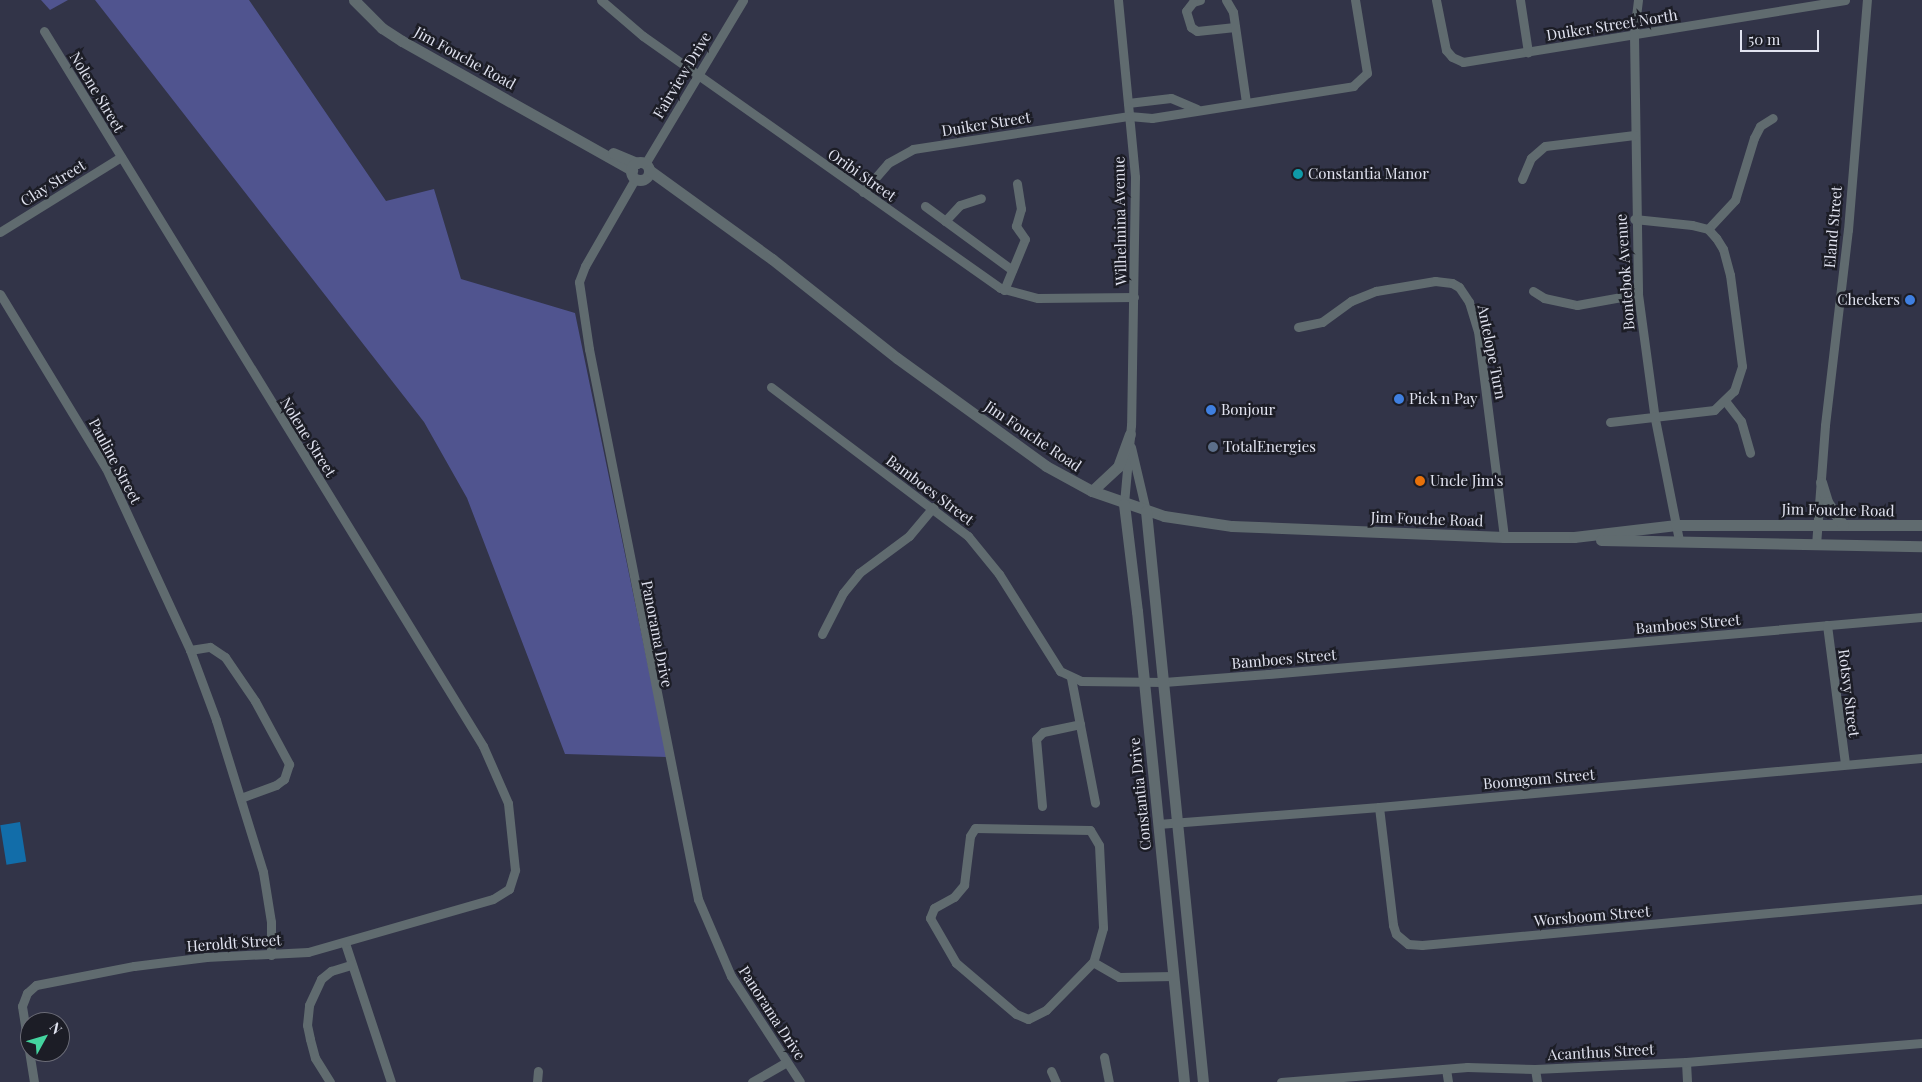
<!DOCTYPE html>
<style>
body{margin:0}
#map{position:relative;width:1922px;height:1082px;overflow:hidden;background:#323448;font-family:"Playfair Display",serif}
div>[style]{position:absolute}
.green>*{inset:0;background:#50548f}
.water>*{inset:0;background:#126da9;transform-origin:0 0}
.minor>*{height:9px;margin:-4.5px;padding:0 4.5px;transform-origin:4.5px;border-radius:4.5px;background:#606b6f}
.tertiary>*{height:11px;margin:-5.5px;padding:0 5.5px;transform-origin:5.5px;border-radius:5.5px;background:#606b6f}
.tertiary>.ring{margin:-5.5px;padding:0;box-sizing:content-box;background:none;border:11px solid #606b6f;border-radius:50%}
.dots>*{width:14px;height:14px;translate:-50% -50%;box-sizing:border-box;border:2px solid #1c1d26;border-radius:50%}
span{translate:-50% -50%;white-space:nowrap;text-align:center;line-height:1.15;-webkit-text-stroke:5px #1c1d26;paint-order:stroke}
.street-label{font-size:15px;color:#e1e3f0}
.poi-label{font-size:15px;color:#e1e3f0}
.left{translate:0 -50%;text-align:left}
.right{translate:-100% -50%;text-align:right}
.north{position:absolute;left:20px;top:1012px;width:50px;height:50px;box-sizing:border-box;background:#1c1d26;border:1px solid #6b6c77;border-radius:50%;rotate:51deg;font-size:14px;font-weight:700;line-height:20px;text-align:center;color:#e1e3f0}
.north::after{content:'';display:block;margin:auto;width:18px;height:22px;background:#44d49f;clip-path:polygon(50% 0,100% 100%,50% 72%,0 100%)}
.scale{position:absolute;left:1740px;top:30px;width:79px;height:22px;box-sizing:border-box;border:2px solid #e1e3f0;border-top:0;padding-left:6px;font-size:15px;line-height:18px;white-space:nowrap;color:#e1e3f0;-webkit-text-stroke:4px #1c1d26;paint-order:stroke}
</style>
<div id="map">
<div class="green">
<div style="clip-path:polygon(41px 0,68px 0,50px 10px)"></div>
<div style="clip-path:polygon(95px 0,249px 0,386px 201px,434px 189px,461px 279px,575px 313px,667px 757px,565px 754px,467px 498px,424px 422px)"></div>
</div>
<div class="water">
<div style="left:20px;top:822px;width:40px;height:20px;rotate:81deg"></div>
</div>
<div class="minor">
<div style="left:601px;top:0;width:55px;rotate:40.6deg"></div>
<div style="left:643px;top:36px;width:437px;rotate:35.2deg"></div>
<div style="left:1000px;top:288px;width:39px;rotate:15deg"></div>
<div style="left:1038px;top:298px;width:96px;rotate:-0.6deg"></div>
<div style="left:1118px;top:0;width:178px;rotate:84.5deg"></div>
<div style="left:1135px;top:177px;width:248px;rotate:90.9deg"></div>
<div style="left:1131px;top:425px;width:79px;rotate:95.1deg"></div>
<div style="left:1200px;top:0;width:7px;rotate:164deg"></div>
<div style="left:1193px;top:2px;width:11px;rotate:128deg"></div>
<div style="left:1186px;top:11px;width:17px;rotate:73deg"></div>
<div style="left:1191px;top:27px;width:7px;rotate:34deg"></div>
<div style="left:1197px;top:31px;width:38px;rotate:-6deg"></div>
<div style="left:1226px;top:0;width:14px;rotate:60deg"></div>
<div style="left:1233px;top:12px;width:91px;rotate:81.8deg"></div>
<div style="left:1436px;top:0;width:51px;rotate:78.7deg"></div>
<div style="left:1446px;top:50px;width:9px;rotate:49deg"></div>
<div style="left:1452px;top:57px;width:12px;rotate:24deg"></div>
<div style="left:1463px;top:62px;width:387px;rotate:-9.2deg"></div>
<div style="left:1520px;top:0;width:53px;rotate:81.3deg"></div>
<div style="left:1638px;top:0;width:35px;rotate:97deg"></div>
<div style="left:1634px;top:35px;width:259px;rotate:89.1deg"></div>
<div style="left:1638px;top:294px;width:126px;rotate:82.3deg"></div>
<div style="left:1655px;top:419px;width:123px;rotate:78.8deg"></div>
<div style="left:1128px;top:103px;width:43px;rotate:-6.6deg"></div>
<div style="left:1171px;top:98px;width:28px;rotate:23deg"></div>
<div style="left:645px;top:164px;width:191px;rotate:-59.1deg"></div>
<div style="left:635px;top:179px;width:100px;rotate:119.9deg"></div>
<div style="left:585px;top:266px;width:17px;rotate:111deg"></div>
<div style="left:579px;top:282px;width:68px;rotate:81.5deg"></div>
<div style="left:589px;top:349px;width:561px;rotate:78.79deg"></div>
<div style="left:698px;top:899px;width:84px;rotate:66.8deg"></div>
<div style="left:731px;top:976px;width:126px;rotate:56.9deg"></div>
<div style="left:1522px;top:179px;width:23px;rotate:-67deg"></div>
<div style="left:1531px;top:158px;width:18px;rotate:-41deg"></div>
<div style="left:1545px;top:146px;width:90px;rotate:-7deg"></div>
<div style="left:863px;top:192px;width:38px;rotate:-49deg"></div>
<div style="left:888px;top:163px;width:29px;rotate:-29deg"></div>
<div style="left:913px;top:149px;width:219px;rotate:-8.7deg"></div>
<div style="left:1129px;top:116px;width:23px;rotate:5deg"></div>
<div style="left:1152px;top:118px;width:204px;rotate:-9deg"></div>
<div style="left:1353px;top:86px;width:19px;rotate:-43deg"></div>
<div style="left:1367px;top:73px;width:74px;rotate:-99.3deg"></div>
<div style="left:925px;top:206px;width:108px;rotate:36.3deg"></div>
<div style="left:945px;top:221px;width:22px;rotate:-47deg"></div>
<div style="left:960px;top:205px;width:22px;rotate:-18deg"></div>
<div style="left:1708px;top:229px;width:40px;rotate:-47deg"></div>
<div style="left:1735px;top:200px;width:65px;rotate:-73deg"></div>
<div style="left:1754px;top:138px;width:13px;rotate:-63deg"></div>
<div style="left:1760px;top:126px;width:15px;rotate:-32deg"></div>
<div style="left:0;top:232px;width:142px;rotate:-31.8deg"></div>
<div style="left:1004px;top:290px;width:55px;rotate:-67.6deg"></div>
<div style="left:1025px;top:239px;width:16px;rotate:-125deg"></div>
<div style="left:1016px;top:226px;width:18px;rotate:-74deg"></div>
<div style="left:1021px;top:209px;width:26px;rotate:-99deg"></div>
<div style="left:1533px;top:291px;width:13px;rotate:32deg"></div>
<div style="left:1544px;top:298px;width:34px;rotate:12deg"></div>
<div style="left:1577px;top:305px;width:62px;rotate:-10.2deg"></div>
<div style="left:0;top:294px;width:204px;rotate:58.7deg"></div>
<div style="left:106px;top:468px;width:200px;rotate:65.2deg"></div>
<div style="left:190px;top:650px;width:75px;rotate:69.6deg"></div>
<div style="left:216px;top:720px;width:159px;rotate:72.8deg"></div>
<div style="left:263px;top:872px;width:51px;rotate:80.9deg"></div>
<div style="left:271px;top:922px;width:33px;rotate:90deg"></div>
<div style="left:1298px;top:327px;width:25px;rotate:-12deg"></div>
<div style="left:1322px;top:322px;width:36px;rotate:-36deg"></div>
<div style="left:1351px;top:301px;width:27px;rotate:-22deg"></div>
<div style="left:1376px;top:291px;width:60px;rotate:-9.6deg"></div>
<div style="left:1435px;top:281px;width:17px;rotate:7deg"></div>
<div style="left:1452px;top:283px;width:8px;rotate:30deg"></div>
<div style="left:1459px;top:287px;width:18px;rotate:56deg"></div>
<div style="left:1469px;top:302px;width:30px;rotate:73deg"></div>
<div style="left:1478px;top:331px;width:208px;rotate:82.8deg"></div>
<div style="left:771px;top:387px;width:247px;rotate:37.1deg"></div>
<div style="left:968px;top:536px;width:49px;rotate:50.8deg"></div>
<div style="left:999px;top:574px;width:115px;rotate:57.8deg"></div>
<div style="left:1060px;top:671px;width:23px;rotate:25deg"></div>
<div style="left:1081px;top:681px;width:83px;rotate:0.7deg"></div>
<div style="left:1164px;top:682px;width:104px;rotate:-4.4deg"></div>
<div style="left:1268px;top:674px;width:656px;rotate:-4.98deg"></div>
<div style="left:1726px;top:402px;width:24px;rotate:52deg"></div>
<div style="left:1741px;top:421px;width:33px;rotate:74deg"></div>
<div style="left:1610px;top:422px;width:105px;rotate:-6.6deg"></div>
<div style="left:1714px;top:410px;width:28px;rotate:-44deg"></div>
<div style="left:1734px;top:391px;width:26px;rotate:-72deg"></div>
<div style="left:1742px;top:366px;width:92px;rotate:-97.5deg"></div>
<div style="left:1730px;top:275px;width:27px;rotate:-105deg"></div>
<div style="left:1723px;top:249px;width:13px;rotate:-122deg"></div>
<div style="left:1716px;top:238px;width:12px;rotate:-132deg"></div>
<div style="left:1708px;top:229px;width:16px;rotate:-166deg"></div>
<div style="left:1692px;top:225px;width:58px;rotate:-174.1deg"></div>
<div style="left:1131px;top:447px;width:66px;rotate:76.8deg"></div>
<div style="left:1816px;top:545px;width:120px;rotate:-85.7deg"></div>
<div style="left:1825px;top:425px;width:196px;rotate:-83.3deg"></div>
<div style="left:1848px;top:230px;width:231px;rotate:-85.3deg"></div>
<div style="left:1827px;top:625px;width:140px;rotate:82.6deg"></div>
<div style="left:822px;top:634px;width:46px;rotate:-62.9deg"></div>
<div style="left:843px;top:593px;width:26px;rotate:-51deg"></div>
<div style="left:859px;top:573px;width:62px;rotate:-36.5deg"></div>
<div style="left:909px;top:536px;width:38px;rotate:-50deg"></div>
<div style="left:190px;top:650px;width:20px;rotate:-9deg"></div>
<div style="left:210px;top:647px;width:18px;rotate:34deg"></div>
<div style="left:225px;top:657px;width:53px;rotate:55.7deg"></div>
<div style="left:255px;top:701px;width:72px;rotate:61.6deg"></div>
<div style="left:289px;top:764px;width:16px;rotate:108deg"></div>
<div style="left:284px;top:779px;width:10px;rotate:143deg"></div>
<div style="left:276px;top:785px;width:37px;rotate:160deg"></div>
<div style="left:1071px;top:678px;width:127px;rotate:79.1deg"></div>
<div style="left:1042px;top:806px;width:67px;rotate:-95.1deg"></div>
<div style="left:1036px;top:739px;width:10px;rotate:-45deg"></div>
<div style="left:1043px;top:732px;width:38px;rotate:-12deg"></div>
<div style="left:1379px;top:807px;width:119px;rotate:83.2deg"></div>
<div style="left:1393px;top:925px;width:9px;rotate:72deg"></div>
<div style="left:1396px;top:934px;width:16px;rotate:40deg"></div>
<div style="left:1408px;top:944px;width:14px;rotate:4deg"></div>
<div style="left:1422px;top:945px;width:502px;rotate:-5.26deg"></div>
<div style="left:1158px;top:824px;width:222px;rotate:-4.4deg"></div>
<div style="left:1379px;top:807px;width:545px;rotate:-5.16deg"></div>
<div style="left:345px;top:943px;width:146px;rotate:71.7deg"></div>
<div style="left:1093px;top:962px;width:67px;rotate:134.4deg"></div>
<div style="left:1046px;top:1010px;width:20px;rotate:153deg"></div>
<div style="left:1028px;top:1019px;width:13px;rotate:-157deg"></div>
<div style="left:1016px;top:1014px;width:79px;rotate:-139.6deg"></div>
<div style="left:956px;top:963px;width:52px;rotate:-120deg"></div>
<div style="left:930px;top:918px;width:11px;rotate:-68deg"></div>
<div style="left:934px;top:908px;width:23px;rotate:-29deg"></div>
<div style="left:954px;top:897px;width:16px;rotate:-50deg"></div>
<div style="left:964px;top:885px;width:49px;rotate:-83deg"></div>
<div style="left:970px;top:836px;width:9px;rotate:-58deg"></div>
<div style="left:975px;top:828px;width:115px;rotate:1deg"></div>
<div style="left:1090px;top:830px;width:17px;rotate:59deg"></div>
<div style="left:1099px;top:845px;width:83px;rotate:87.2deg"></div>
<div style="left:1103px;top:928px;width:35px;rotate:106deg"></div>
<div style="left:1093px;top:962px;width:30px;rotate:30deg"></div>
<div style="left:1119px;top:977px;width:54px;rotate:-1.1deg"></div>
<div style="left:1104px;top:1057px;width:25px;rotate:79deg"></div>
<div style="left:1686px;top:1062px;width:20px;rotate:87deg"></div>
<div style="left:1446px;top:1069px;width:13px;rotate:81deg"></div>
<div style="left:1535px;top:1069px;width:13px;rotate:81deg"></div>
<div style="left:1051px;top:1071px;width:12px;rotate:66deg"></div>
<div style="left:34px;top:1082px;width:77px;rotate:-99deg"></div>
<div style="left:22px;top:1006px;width:14px;rotate:-69deg"></div>
<div style="left:27px;top:993px;width:12px;rotate:-42deg"></div>
<div style="left:36px;top:985px;width:100px;rotate:-11deg"></div>
<div style="left:134px;top:966px;width:73px;rotate:-7.1deg"></div>
<div style="left:206px;top:957px;width:102px;rotate:-2.8deg"></div>
<div style="left:308px;top:952px;width:192px;rotate:-16deg"></div>
<div style="left:493px;top:899px;width:19px;rotate:-32deg"></div>
<div style="left:509px;top:889px;width:20px;rotate:-72deg"></div>
<div style="left:515px;top:870px;width:67px;rotate:-96deg"></div>
<div style="left:508px;top:803px;width:62px;rotate:-113.7deg"></div>
<div style="left:483px;top:746px;width:839px;rotate:-121.55deg"></div>
<div style="left:330px;top:1082px;width:28px;rotate:-122deg"></div>
<div style="left:315px;top:1058px;width:20px;rotate:-105deg"></div>
<div style="left:310px;top:1039px;width:14px;rotate:-102deg"></div>
<div style="left:307px;top:1025px;width:20px;rotate:-84deg"></div>
<div style="left:309px;top:1005px;width:29px;rotate:-65deg"></div>
<div style="left:321px;top:979px;width:13px;rotate:-39deg"></div>
<div style="left:331px;top:971px;width:21px;rotate:-17deg"></div>
<div style="left:537px;top:1082px;width:11px;rotate:-85deg"></div>
<div style="left:752px;top:1082px;width:39px;rotate:-30deg"></div>
<div style="left:1281px;top:1082px;width:187px;rotate:-4.6deg"></div>
<div style="left:1467px;top:1067px;width:68px;rotate:1.7deg"></div>
<div style="left:1535px;top:1069px;width:151px;rotate:-2.7deg"></div>
<div style="left:1686px;top:1062px;width:237px;rotate:-4.6deg"></div>
</div>
<div class="tertiary">
<div style="left:354px;top:0;width:40px;rotate:45deg"></div>
<div style="left:382px;top:28px;width:24px;rotate:33deg"></div>
<div style="left:402px;top:41px;width:264px;rotate:29.3deg"></div>
<div style="left:613px;top:153px;width:26px;rotate:23deg"></div>
<div class="ring" style="left:631px;top:162px;width:7px;height:7px"></div>
<div style="left:649px;top:170px;width:152px;rotate:35.9deg"></div>
<div style="left:772px;top:259px;width:159px;rotate:38.4deg"></div>
<div style="left:897px;top:358px;width:184px;rotate:35.9deg"></div>
<div style="left:1046px;top:466px;width:52px;rotate:28.5deg"></div>
<div style="left:1092px;top:491px;width:76px;rotate:19.1deg"></div>
<div style="left:1164px;top:516px;width:69px;rotate:8.4deg"></div>
<div style="left:1232px;top:526px;width:272px;rotate:2.3deg"></div>
<div style="left:1504px;top:537px;width:70px"></div>
<div style="left:1574px;top:537px;width:103px;rotate:-6.7deg"></div>
<div style="left:1676px;top:525px;width:246px"></div>
<div style="left:1821px;top:482px;width:21px;rotate:73deg"></div>
<div style="left:1827px;top:502px;width:28px;rotate:55deg"></div>
<div style="left:1092px;top:491px;width:35px;rotate:-43deg"></div>
<div style="left:1118px;top:467px;width:35px;rotate:-70deg"></div>
<div style="left:1124px;top:504px;width:108px;rotate:83.1deg"></div>
<div style="left:1137px;top:611px;width:473px;rotate:84.3deg"></div>
<div style="left:1146px;top:511px;width:574px;rotate:84.3deg"></div>
<div style="left:1601px;top:540px;width:321px;rotate:1.1deg"></div>
</div>
<div class="dots">
<div style="left:1298px;top:174px;background:#0f9aa8"></div>
<div style="left:1910px;top:300px;background:#3f7fe0"></div>
<div style="left:1399px;top:399px;background:#3f7fe0"></div>
<div style="left:1211px;top:410px;background:#3f7fe0"></div>
<div style="left:1213px;top:447px;background:#5c6f8a"></div>
<div style="left:1420px;top:481px;background:#e8710a"></div>
</div>
<div class="street-label">
<span style="left:1612px;top:25px;rotate:-9deg">Duiker Street North</span>
<span style="left:465px;top:58px;rotate:29deg">Jim Fouche Road</span>
<span style="left:682px;top:75px;rotate:-59deg">Fairview Drive</span>
<span style="left:97px;top:92px;rotate:59deg">Nolene Street</span>
<span style="left:986px;top:124px;rotate:-9deg">Duiker Street</span>
<span style="left:862px;top:175px;rotate:35deg">Oribi Street</span>
<span style="left:53px;top:183px;rotate:-32deg">Clay Street</span>
<span style="left:1120px;top:221px;rotate:-91deg">Wilhelmina Avenue</span>
<span style="left:1833px;top:227px;rotate:-85deg">Eland Street</span>
<span style="left:1625px;top:272px;rotate:-94deg">Bontebok Avenue</span>
<span style="left:1492px;top:352px;rotate:79deg">Antelope Turn</span>
<span style="left:1033px;top:436px;rotate:34deg">Jim Fouche Road</span>
<span style="left:308px;top:437px;rotate:58deg">Nolene Street</span>
<span style="left:115px;top:461px;rotate:62deg">Pauline Street</span>
<span style="left:930px;top:490px;rotate:37deg">Bamboes Street</span>
<span style="left:1838px;top:510px;rotate:1deg">Jim Fouche Road</span>
<span style="left:1427px;top:519px;rotate:2deg">Jim Fouche Road</span>
<span style="left:1688px;top:624px;rotate:-5deg">Bamboes Street</span>
<span style="left:657px;top:634px;rotate:79deg">Panorama Drive</span>
<span style="left:1284px;top:659px;rotate:-5deg">Bamboes Street</span>
<span style="left:1849px;top:693px;rotate:83deg">Rotsvy Street</span>
<span style="left:1539px;top:779px;rotate:-5deg">Boomgom Street</span>
<span style="left:1140px;top:794px;rotate:-96deg">Constantia Drive</span>
<span style="left:1592px;top:916px;rotate:-5deg">Worsboom Street</span>
<span style="left:234px;top:943px;rotate:-4deg">Heroldt Street</span>
<span style="left:772px;top:1013px;rotate:57deg">Panorama Drive</span>
<span style="left:1601px;top:1052px;rotate:-3deg">Acanthus Street</span>
</div>
<div class="poi-label">
<span class="left" style="left:1308px;top:174px">Constantia Manor</span>
<span class="right" style="left:1900px;top:300px">Checkers</span>
<span class="left" style="left:1409px;top:399px">Pick n Pay</span>
<span class="left" style="left:1221px;top:410px">Bonjour</span>
<span class="left" style="left:1223px;top:447px">TotalEnergies</span>
<span class="left" style="left:1430px;top:481px">Uncle Jim's</span>
</div>
<div class="north">N</div>
<div class="scale">50 m</div>
</div>
